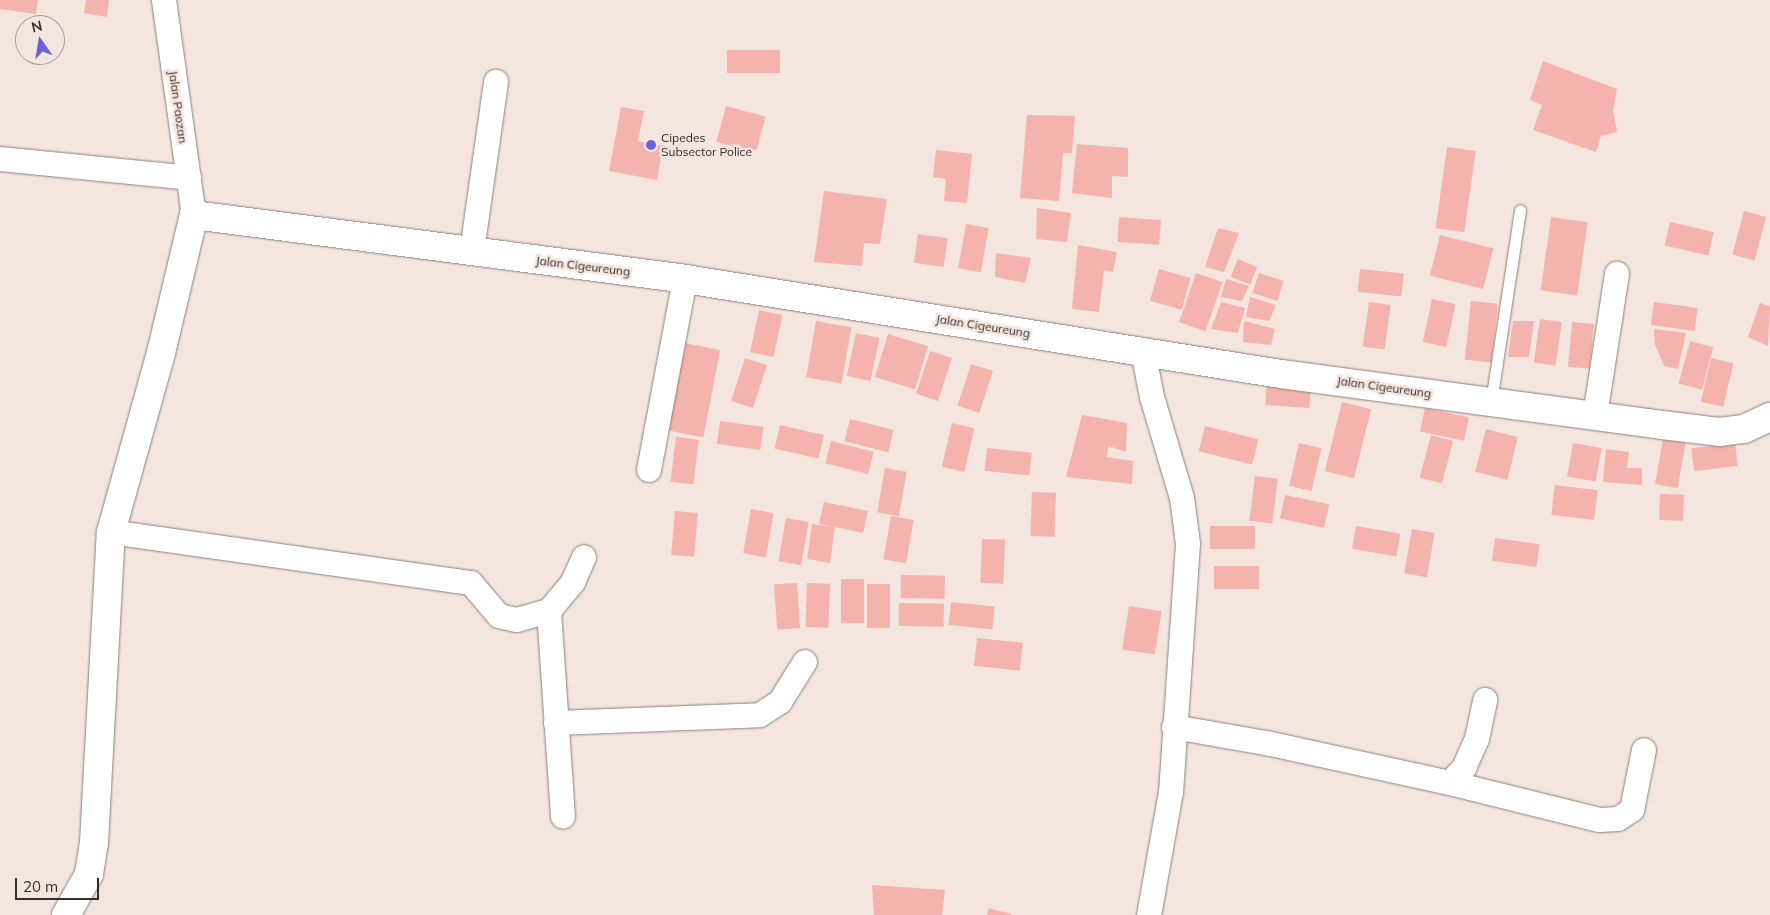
<!DOCTYPE html>
<style>
body{margin:0}
#map{position:relative;width:1770px;height:915px;overflow:hidden;background:#f4e5de;font-family:Mulish,sans-serif}
div>[style]{position:absolute}
.building>*{inset:0;background:#f5b3ad;transform-origin:0 0}
.roads{filter:drop-shadow(0 0 1px #8d8079) drop-shadow(0 0 1px #8d8079)}
.service>*{height:11px;margin:-5.5px;padding:0 5.5px;transform-origin:5.5px;border-radius:5.5px;background:#fff}
.minor>*{height:24px;margin:-12px;padding:0 12px;transform-origin:12px;border-radius:12px;background:#fff}
.tertiary>*{height:28px;margin:-14px;padding:0 14px;transform-origin:14px;border-radius:14px;background:#fff}
.dots>*{width:14px;height:14px;translate:-50% -50%;box-sizing:border-box;border:2px solid #f4e5de;border-radius:50%}
span{translate:-50% -50%;white-space:nowrap;text-align:center;line-height:1.15;-webkit-text-stroke:5px #f4e5de;paint-order:stroke}
.street-label{font-size:12px;color:#332e2b}
.poi-label{font-size:12px;color:#332e2b}
.left{translate:0 -50%;text-align:left}
.north{position:absolute;left:15px;top:15px;width:50px;height:50px;box-sizing:border-box;background:#f4e5de;border:1px solid #a79c96;border-radius:50%;rotate:347deg;font-size:14px;font-weight:700;line-height:20px;text-align:center;color:#332e2b}
.north::after{content:'';display:block;margin:auto;width:18px;height:22px;background:#6a62db;clip-path:polygon(50% 0,100% 100%,50% 72%,0 100%)}
.scale{position:absolute;left:15px;top:878px;width:84px;height:22px;box-sizing:border-box;border:2px solid #332e2b;border-top:0;padding-left:6px;font-size:15px;line-height:18px;white-space:nowrap;color:#332e2b;-webkit-text-stroke:4px #f4e5de;paint-order:stroke}
</style>
<div id="map">
<div class="building">
<div style="clip-path:polygon(0 0,38px 0,36px 14px,0 9px)"></div>
<div style="clip-path:polygon(86px 0,109px 0,107px 17px,84px 13px)"></div>
<div style="left:727px;top:50px;width:53px;height:23px"></div>
<div style="clip-path:polygon(1543px 61px,1617px 89px,1613px 111px,1617px 132px,1601px 136px,1596px 152px,1533px 130px,1542px 105px,1530px 100px)"></div>
<div style="left:726px;top:106px;width:41px;height:37px;rotate:15deg"></div>
<div style="clip-path:polygon(621px 107px,644px 111px,638px 141px,663px 146px,657px 180px,609px 171px)"></div>
<div style="clip-path:polygon(1027px 115px,1075px 116px,1072px 153px,1063px 153px,1059px 201px,1020px 198px)"></div>
<div style="clip-path:polygon(1077px 144px,1128px 148px,1128px 177px,1112px 176px,1112px 198px,1072px 193px)"></div>
<div style="left:1447px;top:147px;width:29px;height:82px;rotate:8deg"></div>
<div style="clip-path:polygon(936px 150px,972px 154px,967px 203px,944px 201px,946px 179px,933px 177px)"></div>
<div style="clip-path:polygon(824px 191px,887px 199px,880px 244px,864px 243px,862px 266px,814px 262px)"></div>
<div style="clip-path:polygon(1037px 208px,1071px 213px,1067px 242px,1036px 239px)"></div>
<div style="left:1744px;top:211px;width:23px;height:45px;rotate:15deg"></div>
<div style="left:1119px;top:217px;width:42px;height:25px;rotate:4deg"></div>
<div style="left:1551px;top:217px;width:37px;height:74px;rotate:8deg"></div>
<div style="left:1670px;top:222px;width:45px;height:24px;rotate:13deg"></div>
<div style="left:966px;top:224px;width:23px;height:45px;rotate:10deg"></div>
<div style="clip-path:polygon(1218px 228px,1239px 233px,1224px 272px,1205px 267px)"></div>
<div style="left:918px;top:234px;width:30px;height:29px;rotate:8deg"></div>
<div style="left:1440px;top:235px;width:55px;height:42px;rotate:14deg"></div>
<div style="clip-path:polygon(1078px 245px,1117px 252px,1113px 272px,1104px 270px,1099px 312px,1072px 309px)"></div>
<div style="clip-path:polygon(996px 253px,1031px 258px,1025px 283px,995px 277px)"></div>
<div style="left:1238px;top:259px;width:21px;height:19px;rotate:23deg"></div>
<div style="left:1159px;top:269px;width:33px;height:33px;rotate:16deg"></div>
<div style="left:1360px;top:269px;width:44px;height:23px;rotate:6deg"></div>
<div style="left:1196px;top:273px;width:28px;height:52px;rotate:19deg"></div>
<div style="left:1259px;top:273px;width:26px;height:21px;rotate:18deg"></div>
<div style="clip-path:polygon(1226px 279px,1249px 286px,1242px 301px,1221px 297px)"></div>
<div style="clip-path:polygon(1250px 297px,1276px 305px,1269px 321px,1246px 317px)"></div>
<div style="left:1432px;top:299px;width:24px;height:44px;rotate:12deg"></div>
<div style="left:1471px;top:301px;width:27px;height:59px;rotate:6deg"></div>
<div style="clip-path:polygon(1221px 302px,1245px 308px,1238px 333px,1211px 329px)"></div>
<div style="left:1369px;top:302px;width:22px;height:45px;rotate:8deg"></div>
<div style="left:1654px;top:302px;width:44px;height:23px;rotate:8deg"></div>
<div style="clip-path:polygon(1760px 303px,1770px 306px,1768px 346px,1748px 337px)"></div>
<div style="left:759px;top:310px;width:24px;height:43px;rotate:12deg"></div>
<div style="left:1540px;top:319px;width:22px;height:44px;rotate:8deg"></div>
<div style="left:816px;top:321px;width:36px;height:57px;rotate:10deg"></div>
<div style="clip-path:polygon(1244px 321px,1275px 329px,1271px 345px,1243px 342px)"></div>
<div style="clip-path:polygon(1513px 321px,1534px 321px,1529px 357px,1508px 357px)"></div>
<div style="left:1572px;top:322px;width:22px;height:45px;rotate:5deg"></div>
<div style="clip-path:polygon(1654px 329px,1686px 333px,1678px 369px,1664px 366px,1655px 345px)"></div>
<div style="left:856px;top:333px;width:24px;height:44px;rotate:12deg"></div>
<div style="left:888px;top:334px;width:42px;height:45px;rotate:17deg"></div>
<div style="left:1690px;top:341px;width:24px;height:44px;rotate:15deg"></div>
<div style="left:679px;top:342px;width:42px;height:89px;rotate:11deg"></div>
<div style="left:930px;top:351px;width:23px;height:45px;rotate:18deg"></div>
<div style="left:745px;top:358px;width:23px;height:45px;rotate:18deg"></div>
<div style="left:1711px;top:358px;width:23px;height:45px;rotate:13deg"></div>
<div style="left:971px;top:364px;width:23px;height:44px;rotate:18deg"></div>
<div style="left:1267px;top:382px;width:44px;height:23px;rotate:4deg"></div>
<div style="left:1342px;top:402px;width:30px;height:71px;rotate:14deg"></div>
<div style="left:1425px;top:408px;width:45px;height:24px;rotate:12deg"></div>
<div style="clip-path:polygon(1082px 415px,1127px 423px,1126px 452px,1109px 446px,1106px 457px,1133px 461px,1132px 484px,1066px 477px)"></div>
<div style="left:850px;top:419px;width:45px;height:23px;rotate:14deg"></div>
<div style="left:720px;top:421px;width:44px;height:23px;rotate:8deg"></div>
<div style="left:952px;top:423px;width:23px;height:45px;rotate:13deg"></div>
<div style="left:780px;top:425px;width:45px;height:24px;rotate:13deg"></div>
<div style="left:1205px;top:426px;width:55px;height:26px;rotate:14deg"></div>
<div style="left:1486px;top:429px;width:33px;height:44px;rotate:14deg"></div>
<div style="left:1431px;top:435px;width:23px;height:44px;rotate:15deg"></div>
<div style="left:676px;top:437px;width:23px;height:45px;rotate:7deg"></div>
<div style="left:1663px;top:439px;width:23px;height:46px;rotate:10deg"></div>
<div style="left:831px;top:441px;width:44px;height:23px;rotate:14deg"></div>
<div style="left:1299px;top:443px;width:23px;height:44px;rotate:13deg"></div>
<div style="left:1573px;top:443px;width:29px;height:34px;rotate:10deg"></div>
<div style="left:1735px;top:443px;width:23px;height:44px;rotate:83deg"></div>
<div style="left:987px;top:448px;width:45px;height:23px;rotate:6deg"></div>
<div style="clip-path:polygon(1606px 449px,1629px 452px,1627px 468px,1642px 468px,1642px 485px,1603px 482px)"></div>
<div style="left:885px;top:468px;width:22px;height:45px;rotate:10deg"></div>
<div style="left:1255px;top:476px;width:23px;height:45px;rotate:7deg"></div>
<div style="left:1555px;top:485px;width:43px;height:30px;rotate:7deg"></div>
<div style="left:1032px;top:492px;width:24px;height:44px;rotate:2deg"></div>
<div style="left:1660px;top:494px;width:24px;height:26px;rotate:2deg"></div>
<div style="left:1285px;top:495px;width:45px;height:24px;rotate:12deg"></div>
<div style="clip-path:polygon(824px 502px,868px 511px,863px 533px,835px 527px,830px 563px,807px 559px,812px 524px,832px 527px,819px 524px)"></div>
<div style="left:751px;top:509px;width:23px;height:45px;rotate:10deg"></div>
<div style="left:675px;top:511px;width:23px;height:44px;rotate:5deg"></div>
<div style="left:891px;top:516px;width:23px;height:44px;rotate:10deg"></div>
<div style="left:786px;top:518px;width:23px;height:44px;rotate:10deg"></div>
<div style="left:1210px;top:526px;width:45px;height:23px"></div>
<div style="left:1356px;top:526px;width:45px;height:23px;rotate:10deg"></div>
<div style="left:1412px;top:529px;width:23px;height:45px;rotate:10deg"></div>
<div style="left:1495px;top:538px;width:45px;height:23px;rotate:8deg"></div>
<div style="left:982px;top:539px;width:23px;height:44px;rotate:2deg"></div>
<div style="left:1214px;top:566px;width:45px;height:23px"></div>
<div style="left:901px;top:575px;width:44px;height:23px;rotate:1deg"></div>
<div style="left:841px;top:579px;width:23px;height:44px"></div>
<div style="left:797px;top:583px;width:45px;height:23px;rotate:86deg"></div>
<div style="left:807px;top:583px;width:23px;height:44px;rotate:2deg"></div>
<div style="left:867px;top:584px;width:23px;height:44px"></div>
<div style="left:951px;top:602px;width:44px;height:23px;rotate:6deg"></div>
<div style="left:899px;top:603px;width:45px;height:23px;rotate:1deg"></div>
<div style="left:1129px;top:606px;width:33px;height:44px;rotate:9deg"></div>
<div style="left:977px;top:638px;width:46px;height:28px;rotate:6deg"></div>
<div style="clip-path:polygon(872px 885px,945px 890px,942px 915px,874px 915px)"></div>
<div style="clip-path:polygon(989px 908px,1011px 914px,1011px 915px,987px 915px)"></div>
</div>
<div class="roads">
<div class="service">
<div style="left:1491px;top:402px;width:194px;rotate:-81.4deg"></div>
</div>
<div class="minor">
<div style="left:164px;top:0;width:217px;rotate:82.1deg"></div>
<div style="left:0;top:159px;width:190px;rotate:5.7deg"></div>
<div style="left:472px;top:251px;width:171px;rotate:-81.9deg"></div>
<div style="left:1143px;top:351px;width:47px;rotate:78.9deg"></div>
<div style="left:1152px;top:397px;width:105px;rotate:73.5deg"></div>
<div style="left:1182px;top:498px;width:46px;rotate:82.6deg"></div>
<div style="left:1188px;top:544px;width:249px;rotate:93.9deg"></div>
<div style="left:1171px;top:792px;width:125px;rotate:100.1deg"></div>
<div style="left:1595px;top:416px;width:144px;rotate:-81.2deg"></div>
<div style="left:649px;top:470px;width:194px;rotate:-79.3deg"></div>
<div style="left:111px;top:532px;width:364px;rotate:8.1deg"></div>
<div style="left:471px;top:583px;width:43px;rotate:49.7deg"></div>
<div style="left:499px;top:616px;width:18px;rotate:13deg"></div>
<div style="left:517px;top:620px;width:33px;rotate:-16deg"></div>
<div style="left:549px;top:611px;width:38px;rotate:-50deg"></div>
<div style="left:573px;top:582px;width:27px;rotate:-66deg"></div>
<div style="left:549px;top:611px;width:206px;rotate:86.1deg"></div>
<div style="left:556px;top:723px;width:204px;rotate:-2.2deg"></div>
<div style="left:760px;top:715px;width:24px;rotate:-33deg"></div>
<div style="left:780px;top:702px;width:47px;rotate:-58deg"></div>
<div style="left:1174px;top:727px;width:98px;rotate:9.9deg"></div>
<div style="left:1271px;top:744px;width:183px;rotate:12.3deg"></div>
<div style="left:1450px;top:783px;width:21px;rotate:-47deg"></div>
<div style="left:1464px;top:768px;width:32px;rotate:-66deg"></div>
<div style="left:1477px;top:739px;width:40px;rotate:-78deg"></div>
<div style="left:1450px;top:783px;width:154px;rotate:13.9deg"></div>
<div style="left:1600px;top:820px;width:18px;rotate:-3deg"></div>
<div style="left:1618px;top:819px;width:17px;rotate:-33deg"></div>
<div style="left:1632px;top:810px;width:61px;rotate:-78.7deg"></div>
</div>
<div class="tertiary">
<div style="left:66px;top:915px;width:47px;rotate:-60.7deg"></div>
<div style="left:89px;top:874px;width:31px;rotate:-81deg"></div>
<div style="left:94px;top:843px;width:311px;rotate:-86.9deg"></div>
<div style="left:111px;top:532px;width:186px;rotate:-74.4deg"></div>
<div style="left:161px;top:353px;width:142px;rotate:-76.6deg"></div>
<div style="left:194px;top:215px;width:495px;rotate:7.4deg"></div>
<div style="left:685px;top:279px;width:604px;rotate:9.06deg"></div>
<div style="left:1281px;top:374px;width:384px;rotate:7.6deg"></div>
<div style="left:1662px;top:425px;width:57px;rotate:7deg"></div>
<div style="left:1719px;top:432px;width:25px;rotate:-7deg"></div>
<div style="left:1744px;top:429px;width:29px;rotate:-25deg"></div>
</div>
</div>
<div class="dots">
<div style="left:651px;top:145px;background:#6a62db"></div>
</div>
<div class="street-label">
<span style="left:178px;top:107px;rotate:82deg">Jalan Paozan</span>
<span style="left:583px;top:266px;rotate:7deg">Jalan Cigeureung</span>
<span style="left:983px;top:326px;rotate:9deg">Jalan Cigeureung</span>
<span style="left:1384px;top:387px;rotate:8deg">Jalan Cigeureung</span>
</div>
<div class="poi-label">
<span class="left" style="left:661px;top:145px">Cipedes<br>Subsector Police</span>
</div>
<div class="north">N</div>
<div class="scale">20 m</div>
</div>
